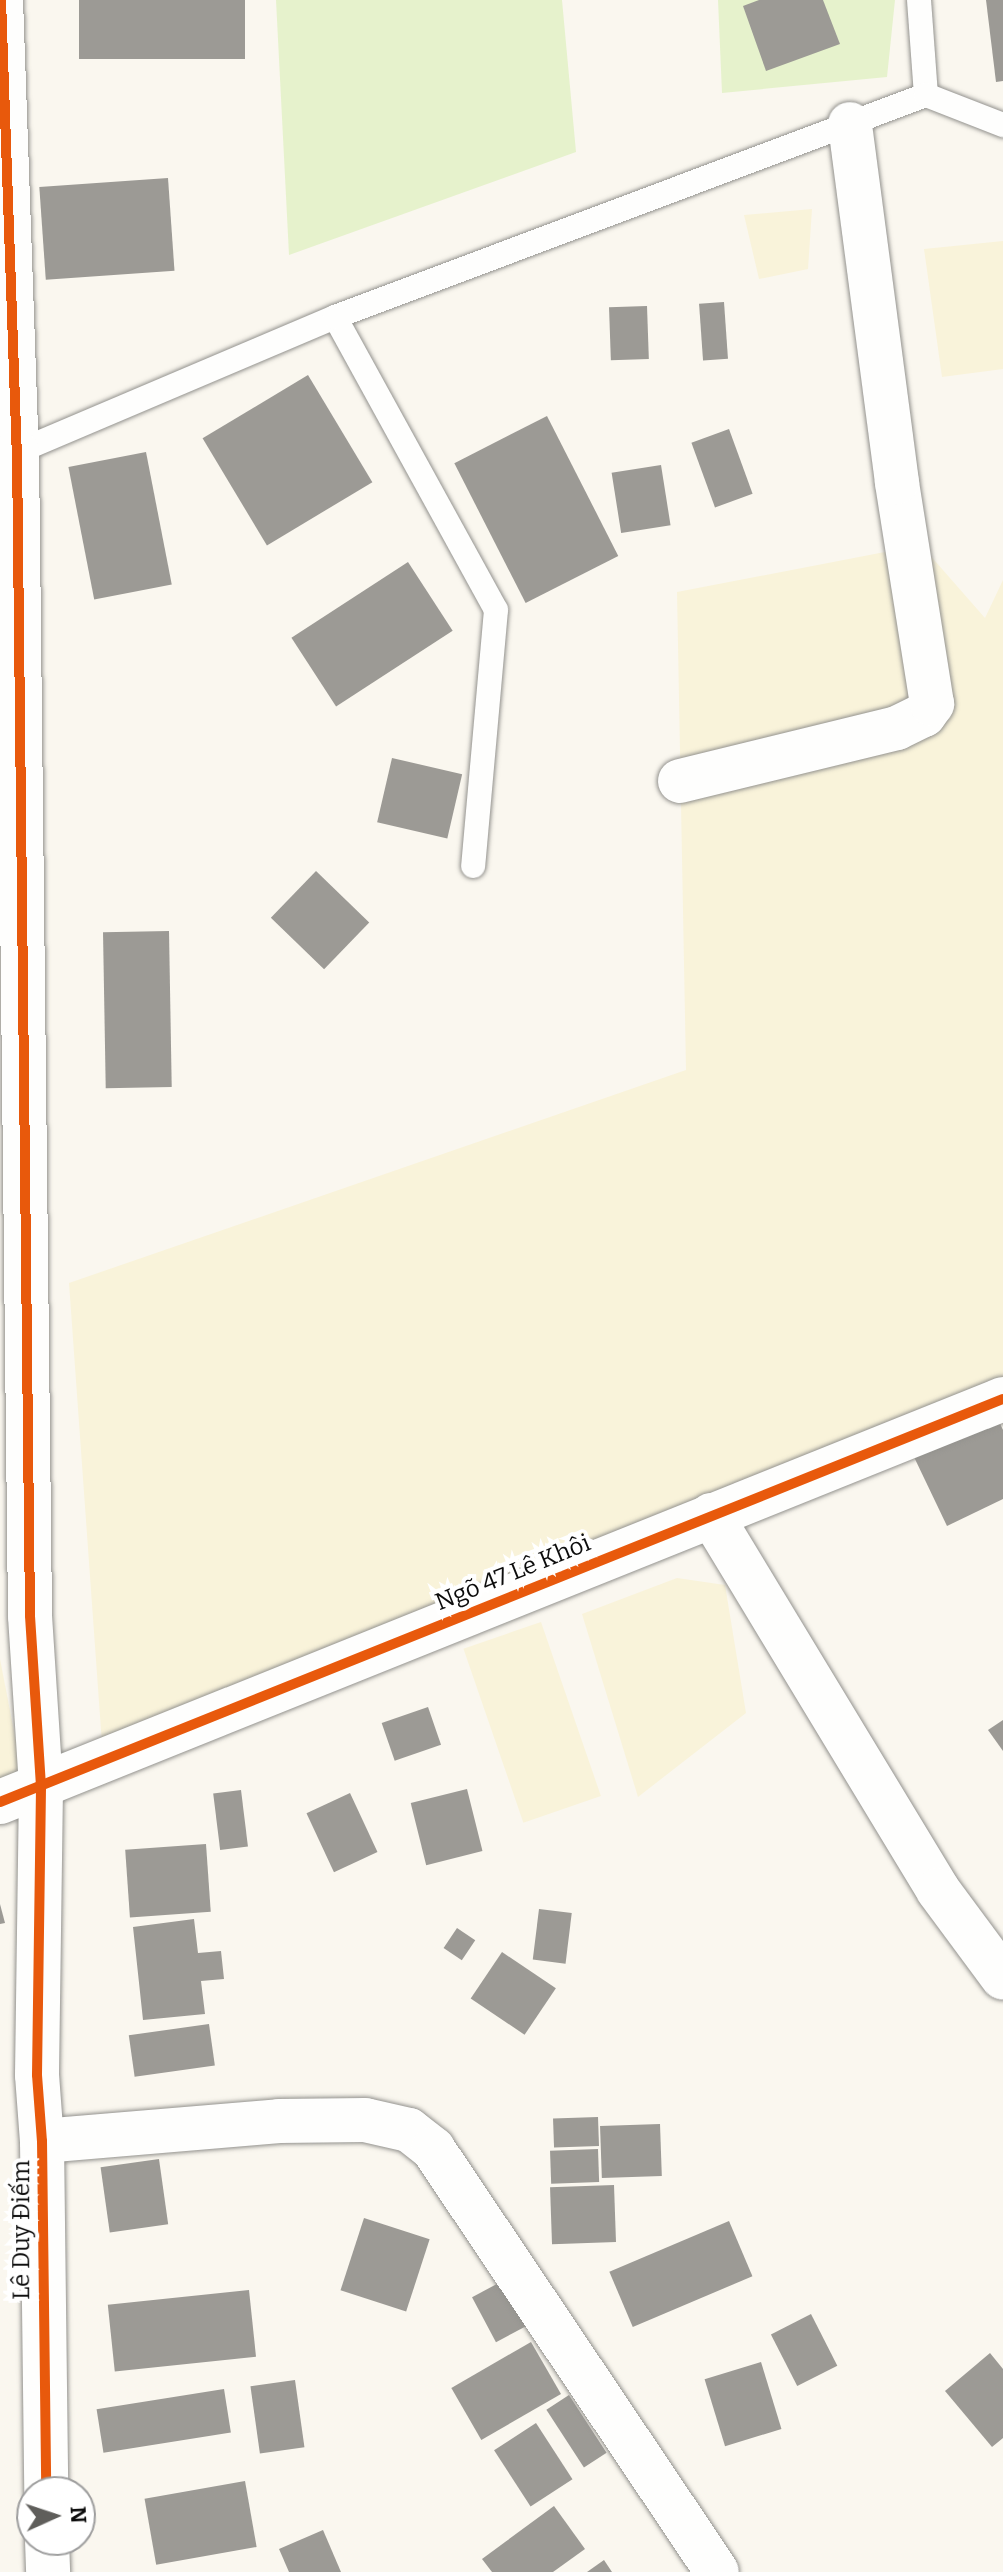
<!DOCTYPE html>
<meta charset="utf-8">
<style>
body{margin:0}
#map{position:relative;width:1003px;height:2572px;overflow:hidden;background:#faf7ef;font-family:Bitter,serif}
div>[style]{position:absolute}
.farmland>*{inset:0;background:#f9f3da;transform-origin:0 0}
.green>*{inset:0;background:#e6f2cc}
.building>*{inset:0;background:#9c9a95;transform-origin:0 0}
.roads{filter:drop-shadow(0 0 2px #93928e) drop-shadow(0 0 2px #93928e)}
.lane>*{height:24px;margin:-12px;padding:0 12px;transform-origin:12px;border-radius:12px;background:#fefefd}
.street>*{height:44px;margin:-22px;padding:0 22px;transform-origin:22px;border-radius:22px;background:#fefefd}
.cycleway>*{height:10px;margin:-5px;padding:0 5px;transform-origin:5px;border-radius:5px;background:#e8590c}
span{translate:-50% -50%;white-space:nowrap;text-align:center;line-height:1.15;-webkit-text-stroke:8px #fff;paint-order:stroke}
.street-label{font-size:24px;color:#0c0c0c}
.north{position:absolute;left:16px;top:2476px;width:80px;height:80px;box-sizing:border-box;background:#fff;border:2px solid #9e9e9e;border-radius:50%;rotate:87deg;font-size:22px;font-weight:700;line-height:32px;text-align:center;color:#0c0c0c}
.north::after{content:'';display:block;margin:auto;width:28px;height:36px;background:#5f5e5b;clip-path:polygon(50% 0,100% 100%,50% 72%,0 100%)}
</style>
<div id="map">
<div class="farmland">
<div style="clip-path:polygon(812px 209px,808px 269px,759px 279px,744px 215px)"></div>
<div style="clip-path:polygon(1003px 241px,1003px 369px,942px 377px,924px 249px)"></div>
<div style="clip-path:polygon(921px 545px,985px 618px,1003px 580px,1003px 1399px,103px 1758px,69px 1283px,686px 1070px,677px 592px)"></div>
<div style="clip-path:polygon(677px 1578px,725px 1585px,746px 1713px,638px 1797px,582px 1614px)"></div>
<div style="left:541px;top:1622px;width:184px;height:82px;rotate:71deg"></div>
<div style="clip-path:polygon(0 1659px,23px 1778px,0 1785px)"></div>
</div>
<div class="green">
<div style="clip-path:polygon(276px 0,562px 0,576px 152px,289px 255px)"></div>
<div style="clip-path:polygon(718px 0,895px 0,887px 77px,722px 93px)"></div>
</div>
<div class="building">
<div style="left:79px;top:0;width:166px;height:59px"></div>
<div style="clip-path:polygon(759px 0,823px 0,840px 44px,766px 71px,743px 6px)"></div>
<div style="clip-path:polygon(986px 0,1003px 0,1003px 81px,996px 82px)"></div>
<div style="left:168px;top:178px;width:93px;height:129px;rotate:86deg"></div>
<div style="left:724px;top:302px;width:57px;height:25px;rotate:86deg"></div>
<div style="left:647px;top:306px;width:53px;height:38px;rotate:88deg"></div>
<div style="left:308px;top:375px;width:125px;height:123px;rotate:59deg"></div>
<div style="left:547px;top:416px;width:157px;height:104px;rotate:63deg"></div>
<div style="left:729px;top:429px;width:69px;height:40px;rotate:70deg"></div>
<div style="left:146px;top:452px;width:135px;height:79px;rotate:79deg"></div>
<div style="left:661px;top:465px;width:61px;height:50px;rotate:81deg"></div>
<div style="left:408px;top:562px;width:82px;height:139px;rotate:57deg"></div>
<div style="left:392px;top:758px;width:72px;height:66px;rotate:13deg"></div>
<div style="left:316px;top:871px;width:74px;height:65px;rotate:44deg"></div>
<div style="left:169px;top:931px;width:156px;height:66px;rotate:89deg"></div>
<div style="clip-path:polygon(997px 1417px,1003px 1430px,1003px 1499px,947px 1526px,914px 1457px)"></div>
<div style="left:428px;top:1707px;width:40px;height:49px;rotate:71deg"></div>
<div style="clip-path:polygon(1003px 1720px,1003px 1751px,988px 1730px)"></div>
<div style="left:467px;top:1789px;width:64px;height:58px;rotate:76deg"></div>
<div style="left:241px;top:1790px;width:57px;height:28px;rotate:83deg"></div>
<div style="left:350px;top:1793px;width:65px;height:48px;rotate:65deg"></div>
<div style="left:206px;top:1844px;width:68px;height:81px;rotate:86deg"></div>
<div style="clip-path:polygon(0 1904px,5px 1923px,0 1924px)"></div>
<div style="left:539px;top:1909px;width:33px;height:51px;rotate:7deg"></div>
<div style="clip-path:polygon(194px 1919px,198px 1953px,221px 1951px,224px 1979px,201px 1981px,205px 2014px,143px 2020px,133px 1927px)"></div>
<div style="left:457px;top:1928px;width:22px;height:24px;rotate:34deg"></div>
<div style="left:502px;top:1952px;width:65px;height:56px;rotate:34deg"></div>
<div style="left:209px;top:2024px;width:42px;height:81px;rotate:82deg"></div>
<div style="left:598px;top:2117px;width:29px;height:45px;rotate:88deg"></div>
<div style="left:660px;top:2124px;width:52px;height:60px;rotate:88deg"></div>
<div style="left:598px;top:2149px;width:33px;height:48px;rotate:88deg"></div>
<div style="left:159px;top:2159px;width:66px;height:59px;rotate:82deg"></div>
<div style="left:614px;top:2185px;width:57px;height:64px;rotate:88deg"></div>
<div style="left:364px;top:2218px;width:69px;height:76px;rotate:18deg"></div>
<div style="left:729px;top:2221px;width:60px;height:130px;rotate:67deg"></div>
<div style="left:510px;top:2277px;width:51px;height:43px;rotate:62deg"></div>
<div style="left:249px;top:2290px;width:67px;height:142px;rotate:84deg"></div>
<div style="left:811px;top:2314px;width:58px;height:45px;rotate:63deg"></div>
<div style="left:531px;top:2342px;width:60px;height:92px;rotate:60deg"></div>
<div style="clip-path:polygon(990px 2353px,1003px 2369px,1003px 2438px,992px 2447px,945px 2391px)"></div>
<div style="left:761px;top:2362px;width:70px;height:59px;rotate:73deg"></div>
<div style="left:295px;top:2380px;width:68px;height:45px;rotate:82deg"></div>
<div style="left:224px;top:2389px;width:44px;height:129px;rotate:81deg"></div>
<div style="left:569px;top:2395px;width:69px;height:27px;rotate:57deg"></div>
<div style="left:536px;top:2423px;width:67px;height:50px;rotate:57deg"></div>
<div style="left:245px;top:2481px;width:67px;height:102px;rotate:80deg"></div>
<div style="clip-path:polygon(554px 2506px,585px 2549px,553px 2572px,492px 2572px,482px 2559px)"></div>
<div style="clip-path:polygon(323px 2530px,341px 2572px,289px 2572px,279px 2549px)"></div>
<div style="clip-path:polygon(604px 2560px,612px 2572px,587px 2572px)"></div>
</div>
<div class="roads">
<div class="lane">
<div style="left:919px;top:0;width:95px;rotate:85.8deg"></div>
<div style="left:335px;top:317px;width:334px;rotate:61.2deg"></div>
<div style="left:496px;top:610px;width:257px;rotate:95.1deg"></div>
<div style="left:17px;top:452px;width:345px;rotate:-23deg"></div>
<div style="left:335px;top:317px;width:631px;rotate:-20.59deg"></div>
<div style="left:926px;top:95px;width:83px;rotate:21.3deg"></div>
</div>
<div class="street">
<div style="left:1px;top:0;width:452px;rotate:88deg"></div>
<div style="left:17px;top:452px;width:1164px;rotate:89.36deg"></div>
<div style="left:30px;top:1616px;width:172px;rotate:86.3deg"></div>
<div style="left:41px;top:1788px;width:287px;rotate:90.8deg"></div>
<div style="left:37px;top:2075px;width:66px;rotate:85.7deg"></div>
<div style="left:42px;top:2141px;width:351px;rotate:89.3deg"></div>
<div style="left:680px;top:781px;width:223px;rotate:-13.7deg"></div>
<div style="left:897px;top:728px;width:30px;rotate:-26deg"></div>
<div style="left:924px;top:715px;width:14px;rotate:-54deg"></div>
<div style="left:932px;top:704px;width:225px;rotate:-99deg"></div>
<div style="left:897px;top:482px;width:361px;rotate:-97.5deg"></div>
<div style="left:711px;top:1515px;width:438px;rotate:58.8deg"></div>
<div style="left:938px;top:1890px;width:109px;rotate:53.5deg"></div>
<div style="left:0;top:1802px;width:1081px;rotate:-21.89deg"></div>
<div style="left:42px;top:2141px;width:238px;rotate:-4.8deg"></div>
<div style="left:279px;top:2121px;width:86px;rotate:-0.7deg"></div>
<div style="left:365px;top:2120px;width:45px;rotate:12.8deg"></div>
<div style="left:409px;top:2130px;width:31px;rotate:38deg"></div>
<div style="left:433px;top:2149px;width:509px;rotate:56.12deg"></div>
<div style="left:47px;top:2540px;width:32px;rotate:88deg"></div>
</div>
</div>
<div class="cycleway">
<div style="left:1px;top:0;width:452px;rotate:88deg"></div>
<div style="left:17px;top:452px;width:1164px;rotate:89.36deg"></div>
<div style="left:30px;top:1616px;width:172px;rotate:86.3deg"></div>
<div style="left:41px;top:1788px;width:287px;rotate:90.8deg"></div>
<div style="left:37px;top:2075px;width:66px;rotate:85.7deg"></div>
<div style="left:42px;top:2141px;width:351px;rotate:89.3deg"></div>
<div style="left:0;top:1802px;width:1081px;rotate:-21.89deg"></div>
</div>
<div class="street-label">
<span style="left:513px;top:1573px;rotate:-22deg">Ngõ 47 Lê Khôi</span>
<span style="left:22px;top:2230px;rotate:-90deg">Lê Duy Điếm</span>
</div>
<div class="north">N</div>
</div>
